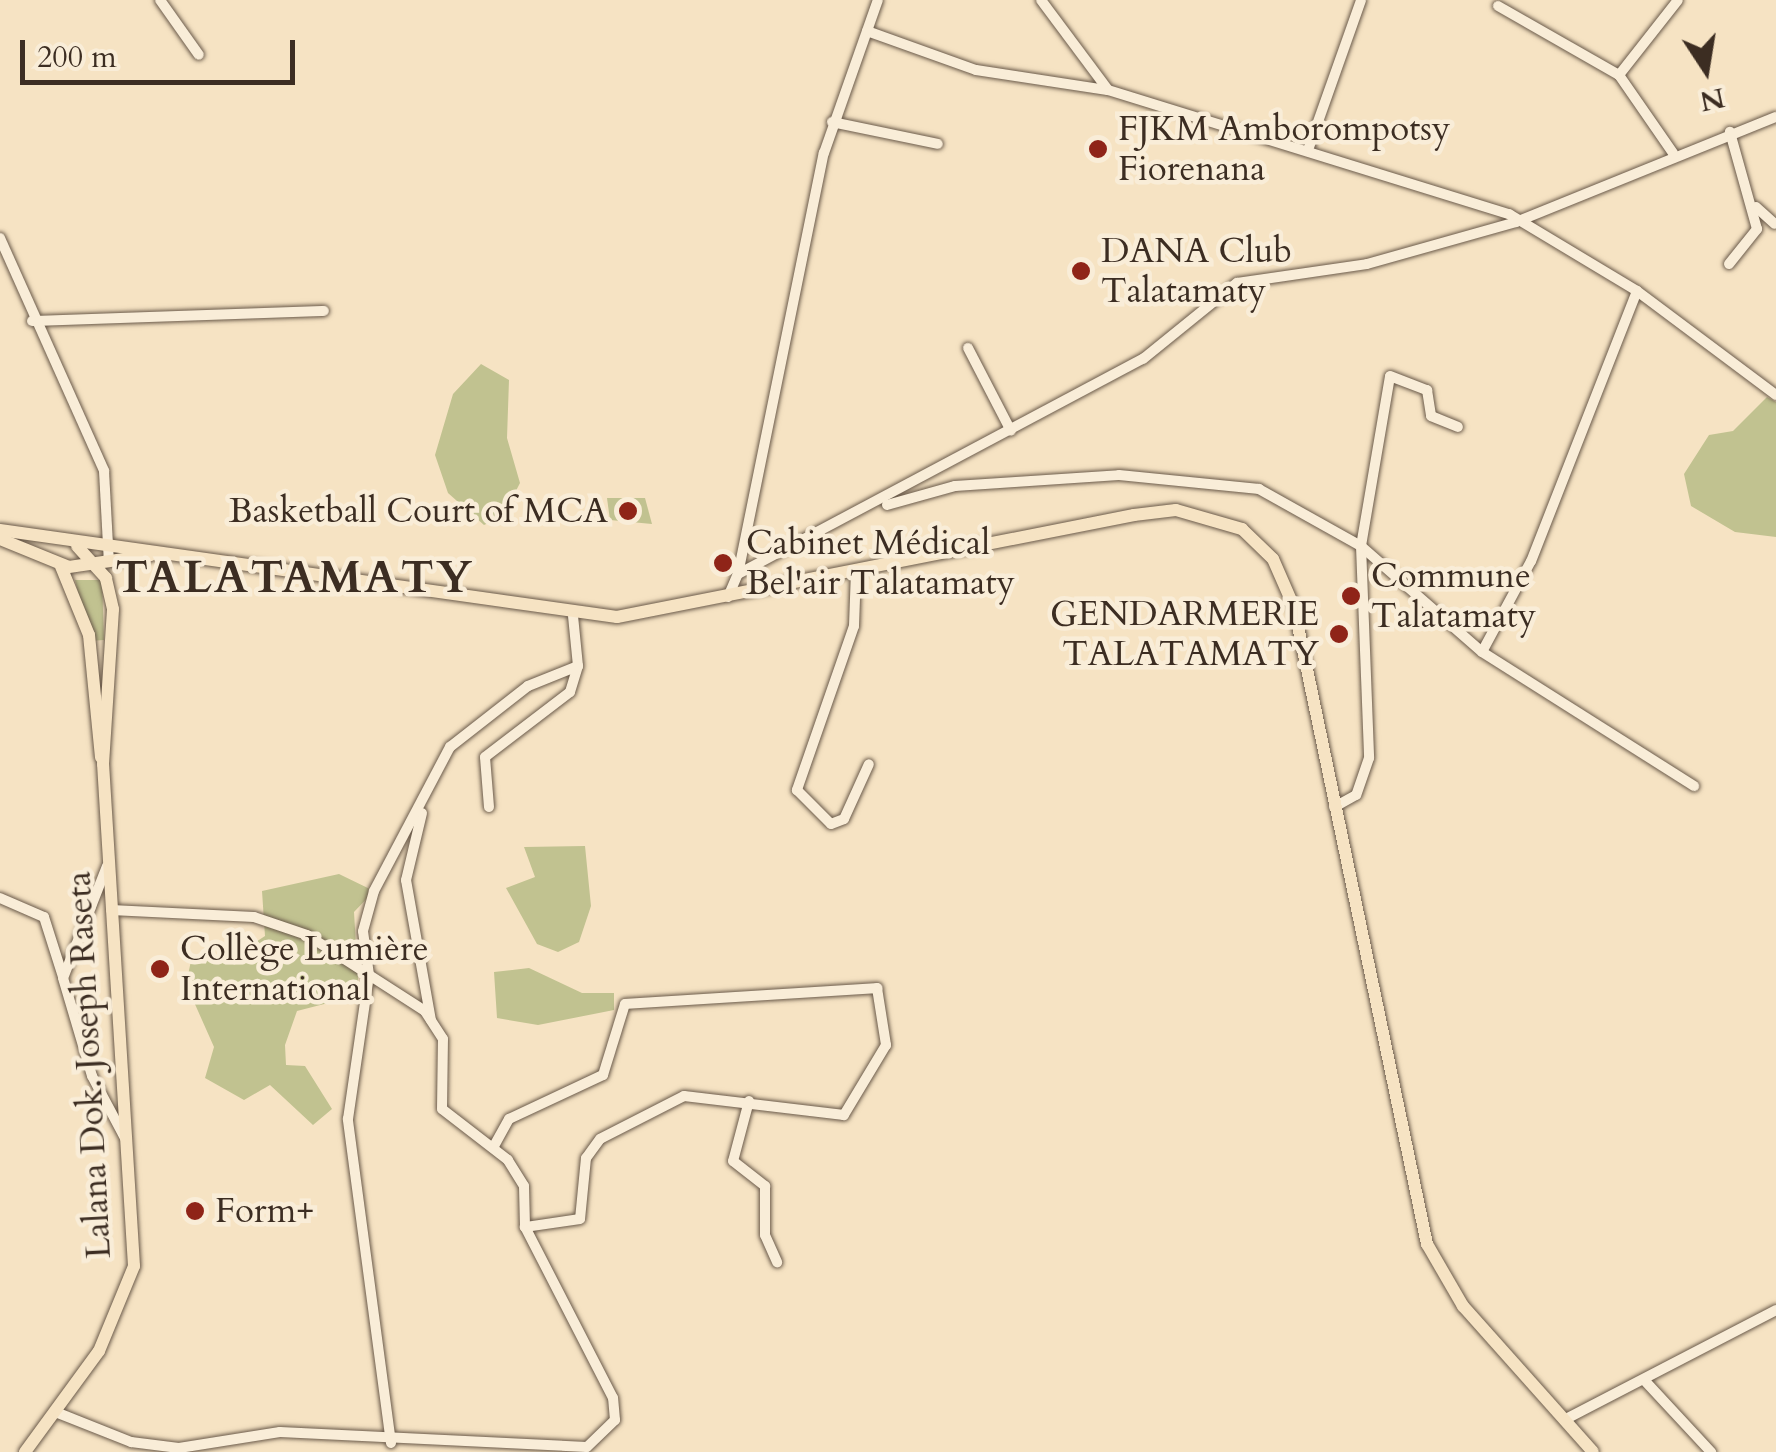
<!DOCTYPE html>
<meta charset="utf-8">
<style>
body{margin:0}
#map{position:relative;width:1776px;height:1452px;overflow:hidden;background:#f6e3c3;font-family:Cardo,serif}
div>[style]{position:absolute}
.green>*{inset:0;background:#c1c290}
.roads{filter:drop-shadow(0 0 2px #6a5a4a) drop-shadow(0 0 2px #6a5a4a)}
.minor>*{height:10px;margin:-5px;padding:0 5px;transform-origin:5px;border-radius:5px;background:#f9edd8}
.major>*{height:12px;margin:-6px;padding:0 6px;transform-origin:6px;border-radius:6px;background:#f6e3c3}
.dots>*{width:28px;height:28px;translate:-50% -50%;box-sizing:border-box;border:5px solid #f9edd8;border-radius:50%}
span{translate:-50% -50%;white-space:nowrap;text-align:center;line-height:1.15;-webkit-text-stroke:9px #f9edd8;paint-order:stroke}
.poi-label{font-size:35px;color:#3c2d22}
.left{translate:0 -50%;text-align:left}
.right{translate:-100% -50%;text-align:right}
.street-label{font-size:35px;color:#3c2d22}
.district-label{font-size:45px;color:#3c2d22;font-weight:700;letter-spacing:2.5px}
.north{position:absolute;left:1656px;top:20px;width:100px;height:100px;-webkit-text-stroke:8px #f9edd8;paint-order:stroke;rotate:168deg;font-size:28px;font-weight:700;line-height:40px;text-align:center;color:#3c2d22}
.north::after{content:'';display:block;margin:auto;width:35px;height:45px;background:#3c2d22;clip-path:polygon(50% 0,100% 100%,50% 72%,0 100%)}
.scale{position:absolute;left:20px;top:40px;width:275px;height:45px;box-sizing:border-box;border:5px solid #3c2d22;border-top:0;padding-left:12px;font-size:30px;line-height:35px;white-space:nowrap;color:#3c2d22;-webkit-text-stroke:8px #f9edd8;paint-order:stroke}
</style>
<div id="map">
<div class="green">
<div style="clip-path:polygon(481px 364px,509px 380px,507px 438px,520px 483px,503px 516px,484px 525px,448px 493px,435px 455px,453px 394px)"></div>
<div style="clip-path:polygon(1767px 397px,1776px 402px,1776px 537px,1735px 532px,1691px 506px,1684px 474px,1709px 435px,1733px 431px)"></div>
<div style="clip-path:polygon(607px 498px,645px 498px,652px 524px,610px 520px)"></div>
<div style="clip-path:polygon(75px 580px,102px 580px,104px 640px,90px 641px)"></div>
<div style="clip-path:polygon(585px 846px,591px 906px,579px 942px,558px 952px,537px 944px,506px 888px,535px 877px,524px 847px)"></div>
<div style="clip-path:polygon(339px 874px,374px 891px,354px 912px,359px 995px,297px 1011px,285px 1045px,286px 1065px,305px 1066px,332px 1109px,313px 1125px,270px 1085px,244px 1100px,205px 1078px,214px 1047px,186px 984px,191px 961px,241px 952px,265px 936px,262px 891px)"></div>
<div style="clip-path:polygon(529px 968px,582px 993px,614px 993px,614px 1010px,538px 1025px,497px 1018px,494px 972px)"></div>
</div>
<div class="roads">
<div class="minor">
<div style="left:160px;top:0;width:67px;rotate:54.7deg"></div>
<div style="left:1041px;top:0;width:112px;rotate:53.3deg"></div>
<div style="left:1108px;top:90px;width:420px;rotate:17.2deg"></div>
<div style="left:1509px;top:214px;width:149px;rotate:31deg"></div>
<div style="left:1637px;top:291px;width:290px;rotate:111.4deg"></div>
<div style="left:1531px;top:561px;width:103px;rotate:118.3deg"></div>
<div style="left:1482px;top:652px;width:161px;rotate:-138.8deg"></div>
<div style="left:1361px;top:546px;width:212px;rotate:87.8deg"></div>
<div style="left:1369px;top:758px;width:39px;rotate:109deg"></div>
<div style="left:1356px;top:795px;width:25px;rotate:151deg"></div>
<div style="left:1498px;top:6px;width:139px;rotate:29.7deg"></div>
<div style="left:1619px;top:75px;width:95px;rotate:55.3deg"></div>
<div style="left:867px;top:31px;width:116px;rotate:19.7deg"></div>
<div style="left:976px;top:70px;width:133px;rotate:8.7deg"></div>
<div style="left:1619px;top:75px;width:95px;rotate:-51.8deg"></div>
<div style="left:832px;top:122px;width:108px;rotate:11.7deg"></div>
<div style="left:1308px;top:150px;width:159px;rotate:-70.5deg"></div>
<div style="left:1756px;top:207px;width:25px;rotate:42deg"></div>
<div style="left:0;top:238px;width:255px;rotate:65.9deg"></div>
<div style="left:104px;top:471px;width:91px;rotate:86.9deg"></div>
<div style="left:1729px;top:264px;width:45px;rotate:-51.3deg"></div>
<div style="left:1757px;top:229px;width:101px;rotate:-105.6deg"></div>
<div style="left:1637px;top:291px;width:174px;rotate:36.8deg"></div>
<div style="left:32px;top:321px;width:292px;rotate:-2deg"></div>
<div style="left:968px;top:348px;width:93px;rotate:62.6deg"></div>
<div style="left:887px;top:505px;width:71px;rotate:-15.6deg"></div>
<div style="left:955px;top:486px;width:164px;rotate:-3.8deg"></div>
<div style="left:1119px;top:475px;width:141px;rotate:5.7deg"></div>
<div style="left:1259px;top:489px;width:117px;rotate:29.2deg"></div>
<div style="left:1361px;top:546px;width:172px;rotate:-80.3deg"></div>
<div style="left:1390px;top:376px;width:40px;rotate:21deg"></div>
<div style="left:1427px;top:390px;width:26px;rotate:81deg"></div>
<div style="left:1431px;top:416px;width:29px;rotate:22deg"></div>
<div style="left:856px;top:571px;width:55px;rotate:92.1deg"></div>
<div style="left:854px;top:626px;width:174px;rotate:109.2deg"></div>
<div style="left:797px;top:790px;width:48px;rotate:45deg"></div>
<div style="left:831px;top:824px;width:14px;rotate:-21deg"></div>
<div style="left:844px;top:819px;width:60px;rotate:-65.6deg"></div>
<div style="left:738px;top:574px;width:430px;rotate:-78.5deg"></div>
<div style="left:824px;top:153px;width:162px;rotate:-70.6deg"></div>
<div style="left:728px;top:597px;width:25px;rotate:-67deg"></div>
<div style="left:738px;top:574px;width:459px;rotate:-28deg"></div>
<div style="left:1143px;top:359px;width:121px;rotate:-39deg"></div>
<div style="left:1237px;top:283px;width:131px;rotate:-8.3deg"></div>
<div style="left:1367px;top:264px;width:155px;rotate:-15.7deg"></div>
<div style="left:1516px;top:222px;width:280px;rotate:-22deg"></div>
<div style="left:1482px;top:652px;width:251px;rotate:32.3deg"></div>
<div style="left:489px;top:807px;width:50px;rotate:-94.6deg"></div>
<div style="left:485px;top:757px;width:107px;rotate:-37.4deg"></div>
<div style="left:570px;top:692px;width:27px;rotate:-73deg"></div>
<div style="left:422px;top:813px;width:69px;rotate:103.4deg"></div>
<div style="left:406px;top:880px;width:142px;rotate:79.9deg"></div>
<div style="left:107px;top:866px;width:120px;rotate:111.4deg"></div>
<div style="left:63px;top:978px;width:102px;rotate:73.5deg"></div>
<div style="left:92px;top:1076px;width:70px;rotate:62deg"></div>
<div style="left:0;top:898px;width:48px;rotate:23.4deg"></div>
<div style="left:44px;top:917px;width:63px;rotate:72.4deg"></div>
<div style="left:749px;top:1101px;width:62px;rotate:104.9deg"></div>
<div style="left:733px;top:1161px;width:41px;rotate:38deg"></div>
<div style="left:765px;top:1186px;width:49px;rotate:90deg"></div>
<div style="left:765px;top:1235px;width:30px;rotate:66deg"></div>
<div style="left:494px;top:1146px;width:31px;rotate:-61deg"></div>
<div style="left:509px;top:1119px;width:104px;rotate:-25.1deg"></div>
<div style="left:603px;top:1075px;width:74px;rotate:-72.8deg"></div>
<div style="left:625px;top:1004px;width:253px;rotate:-3.6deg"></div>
<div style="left:877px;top:988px;width:58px;rotate:81deg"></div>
<div style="left:886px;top:1045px;width:82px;rotate:121deg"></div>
<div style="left:844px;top:1115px;width:161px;rotate:-173.2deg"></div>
<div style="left:684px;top:1096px;width:94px;rotate:152.9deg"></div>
<div style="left:600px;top:1139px;width:24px;rotate:126deg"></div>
<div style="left:586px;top:1158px;width:61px;rotate:95.6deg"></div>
<div style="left:580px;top:1219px;width:56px;rotate:171.7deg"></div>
<div style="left:1646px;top:1382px;width:96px;rotate:47.1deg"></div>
<div style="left:58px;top:1413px;width:79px;rotate:21.7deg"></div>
<div style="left:131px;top:1442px;width:48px;rotate:7.1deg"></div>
<div style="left:179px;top:1448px;width:102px;rotate:-9deg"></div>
<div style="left:280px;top:1432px;width:307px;rotate:2.8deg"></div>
<div style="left:587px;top:1447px;width:39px;rotate:-44deg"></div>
<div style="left:615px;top:1420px;width:22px;rotate:-95deg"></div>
<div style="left:613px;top:1398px;width:192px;rotate:-117.2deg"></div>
<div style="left:525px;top:1227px;width:41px;rotate:-91.4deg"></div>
<div style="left:524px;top:1186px;width:31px;rotate:-122deg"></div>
<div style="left:508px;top:1160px;width:83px;rotate:-142.3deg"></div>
<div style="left:442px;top:1109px;width:70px;rotate:-89.2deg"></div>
<div style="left:443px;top:1039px;width:33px;rotate:-123deg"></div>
<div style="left:425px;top:1011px;width:140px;rotate:-147.2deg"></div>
<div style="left:307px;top:935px;width:56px;rotate:-161.2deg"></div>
<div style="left:254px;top:917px;width:143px;rotate:-177.2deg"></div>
<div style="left:1564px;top:1420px;width:239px;rotate:-27.4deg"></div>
<div style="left:391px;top:1443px;width:327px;rotate:-97.6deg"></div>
<div style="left:348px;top:1119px;width:146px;rotate:-81.7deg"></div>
<div style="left:369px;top:975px;width:44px;rotate:-97.8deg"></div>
<div style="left:363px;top:931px;width:41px;rotate:-74.6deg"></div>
<div style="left:374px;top:891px;width:163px;rotate:-62.2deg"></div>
<div style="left:450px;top:747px;width:99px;rotate:-38deg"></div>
<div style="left:528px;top:686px;width:54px;rotate:-21.8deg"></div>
<div style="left:578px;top:666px;width:50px;rotate:-95.7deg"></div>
</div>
<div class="major">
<div style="left:0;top:530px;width:623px;rotate:8.03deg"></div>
<div style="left:617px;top:617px;width:527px;rotate:-11.16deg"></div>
<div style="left:1134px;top:515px;width:42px;rotate:-6.8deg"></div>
<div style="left:1176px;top:510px;width:69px;rotate:16.1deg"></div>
<div style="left:1242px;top:529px;width:43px;rotate:44.1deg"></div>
<div style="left:1273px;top:559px;width:52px;rotate:66.4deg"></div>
<div style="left:1294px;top:607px;width:651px;rotate:78.21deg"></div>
<div style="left:1427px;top:1244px;width:72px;rotate:59.9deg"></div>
<div style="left:1463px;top:1306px;width:195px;rotate:48.3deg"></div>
<div style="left:0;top:539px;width:74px;rotate:22.1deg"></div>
<div style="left:69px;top:567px;width:83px;rotate:-8.3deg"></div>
<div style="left:60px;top:564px;width:77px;rotate:67.8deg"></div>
<div style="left:89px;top:635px;width:123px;rotate:84.4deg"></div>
<div style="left:25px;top:1452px;width:125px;rotate:-53.8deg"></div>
<div style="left:99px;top:1351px;width:92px;rotate:-67.6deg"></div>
<div style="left:134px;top:1266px;width:503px;rotate:-93.53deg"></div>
<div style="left:103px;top:764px;width:155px;rotate:-86.3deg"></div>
<div style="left:113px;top:609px;width:32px;rotate:-103deg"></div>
<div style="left:106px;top:578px;width:43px;rotate:-132.2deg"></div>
</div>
</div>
<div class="dots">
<div style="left:1098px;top:149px;background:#8f2418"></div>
<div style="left:1081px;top:271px;background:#8f2418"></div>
<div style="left:628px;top:511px;background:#8f2418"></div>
<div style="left:723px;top:563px;background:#8f2418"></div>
<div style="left:1351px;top:596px;background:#8f2418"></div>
<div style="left:1339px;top:634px;background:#8f2418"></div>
<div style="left:160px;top:969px;background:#8f2418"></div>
<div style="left:195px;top:1211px;background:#8f2418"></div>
</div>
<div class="poi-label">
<span class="left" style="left:1118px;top:149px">FJKM Amborompotsy<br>Fiorenana</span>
<span class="left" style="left:1101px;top:271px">DANA Club<br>Talatamaty</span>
<span class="right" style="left:608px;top:511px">Basketball Court of MCA</span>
<span class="left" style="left:746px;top:563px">Cabinet Médical<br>Bel'air Talatamaty</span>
<span class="left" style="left:1371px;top:596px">Commune<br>Talatamaty</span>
<span class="right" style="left:1319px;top:634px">GENDARMERIE<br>TALATAMATY</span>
<span class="left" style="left:180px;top:969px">Collège Lumière<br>International</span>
<span class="left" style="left:215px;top:1211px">Form+</span>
</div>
<div class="street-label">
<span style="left:89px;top:1065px;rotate:-93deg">Lalana Dok. Joseph Raseta</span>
</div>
<div class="district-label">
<span style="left:295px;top:578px">TALATAMATY</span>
</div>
<div class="north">N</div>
<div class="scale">200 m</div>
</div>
